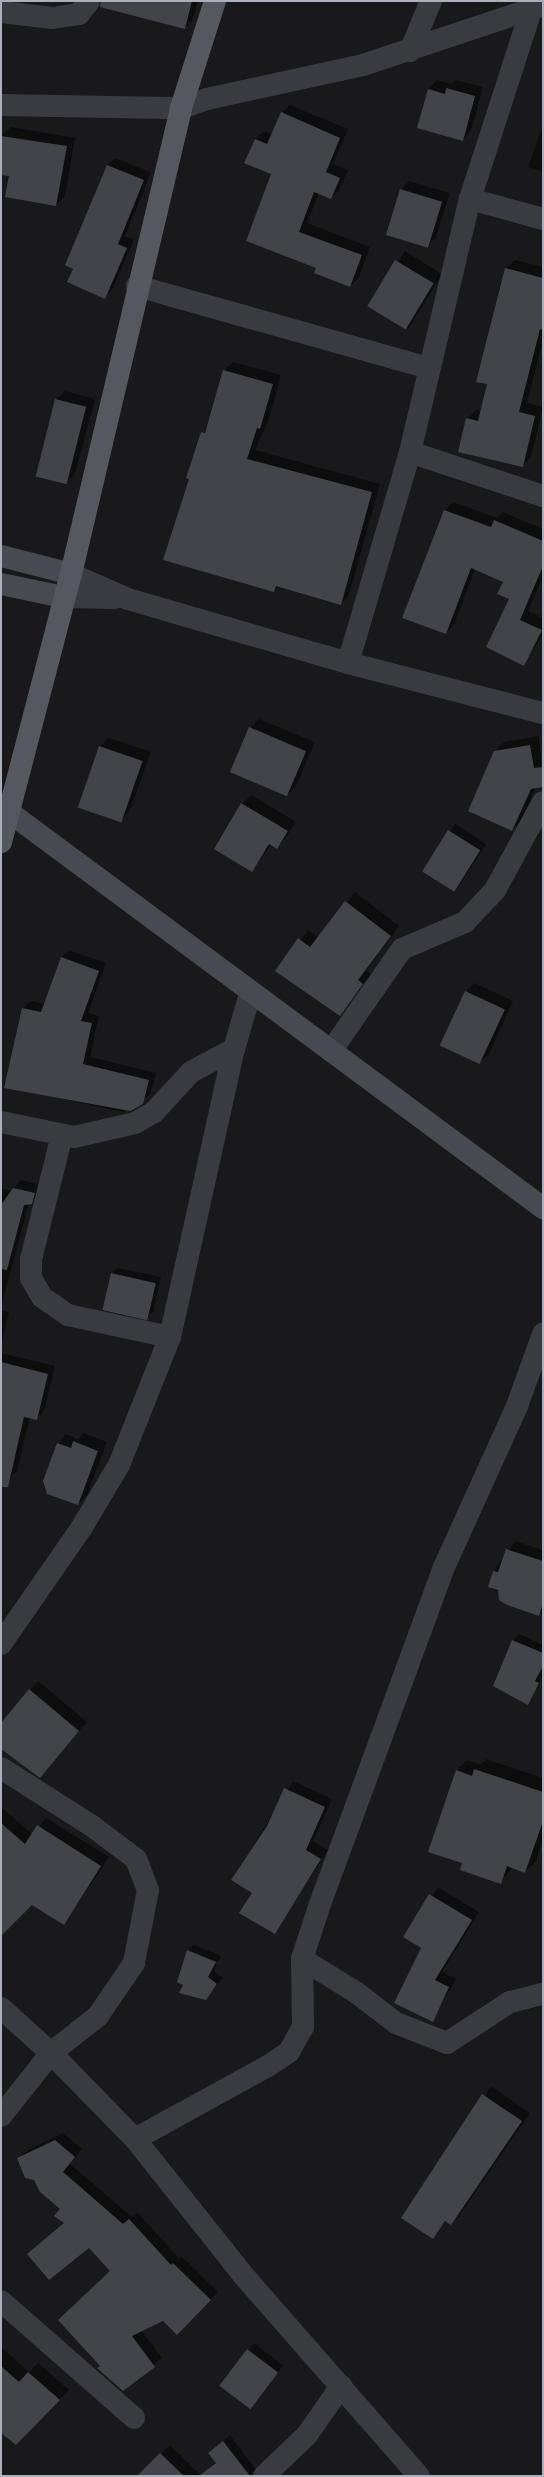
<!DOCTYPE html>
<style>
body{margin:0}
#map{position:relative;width:544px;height:2477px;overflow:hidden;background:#19191c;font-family:Commissioner,sans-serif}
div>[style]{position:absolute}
.shadow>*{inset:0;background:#0007;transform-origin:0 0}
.building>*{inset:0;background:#434449;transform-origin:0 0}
.street>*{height:22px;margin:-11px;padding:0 11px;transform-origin:11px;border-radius:11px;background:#3a3b41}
.secondary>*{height:22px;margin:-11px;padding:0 11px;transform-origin:11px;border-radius:11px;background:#484a51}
.primary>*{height:22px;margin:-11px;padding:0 11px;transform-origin:11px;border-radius:11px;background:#565860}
span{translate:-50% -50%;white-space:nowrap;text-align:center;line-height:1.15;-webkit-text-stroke:3px #141417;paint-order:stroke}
.frame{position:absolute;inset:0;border:2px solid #abb0bc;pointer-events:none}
</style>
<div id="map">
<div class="shadow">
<div style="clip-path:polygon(113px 1px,198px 1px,193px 19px,185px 28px)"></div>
<div style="clip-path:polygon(437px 80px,451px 84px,456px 80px,483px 87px,471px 131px,463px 140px,428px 89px)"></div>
<div style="clip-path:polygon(290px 105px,348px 129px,333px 164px,348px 170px,339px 190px,331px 198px,319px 193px,307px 223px,370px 247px,359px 277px,350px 286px,318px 267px,247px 240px,272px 174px,256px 139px,264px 131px,272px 135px,282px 113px)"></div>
<div style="clip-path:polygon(543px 125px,543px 172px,528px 167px)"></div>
<div style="clip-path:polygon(11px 127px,75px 138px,65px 196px,56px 205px,10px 175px,1px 174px,2px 136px)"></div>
<div style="clip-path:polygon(115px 158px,151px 172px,125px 236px,134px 240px,112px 290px,104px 298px,74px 268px,108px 165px)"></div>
<div style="clip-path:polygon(409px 181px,450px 193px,436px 237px,428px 246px,401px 190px)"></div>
<div style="left:405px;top:251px;width:44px;height:65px;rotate:32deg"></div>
<div style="clip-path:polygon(515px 260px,543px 267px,543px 340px,527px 403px,543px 407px,531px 457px,522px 466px,467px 419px,476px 410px,482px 411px,506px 268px)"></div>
<div style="clip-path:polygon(233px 362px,281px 375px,269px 419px,255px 450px,380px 484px,349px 595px,341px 604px,279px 586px,274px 591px,190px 479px,224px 371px)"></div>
<div style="clip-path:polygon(65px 391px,95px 399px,75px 474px,66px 483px,56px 400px)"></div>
<div style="clip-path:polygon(453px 502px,497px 518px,503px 512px,543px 529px,543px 576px,528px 611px,543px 618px,543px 634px,523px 665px,504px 581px,475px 569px,454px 625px,446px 633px,445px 510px)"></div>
<div style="clip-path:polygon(259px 719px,315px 742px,296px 786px,288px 794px,250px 728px)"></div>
<div style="clip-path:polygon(539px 736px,543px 784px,536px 787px,521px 821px,512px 830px,495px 751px,504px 742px)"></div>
<div style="clip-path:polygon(109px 738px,151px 752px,129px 812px,120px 821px,100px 746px)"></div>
<div style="clip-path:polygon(251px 795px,296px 822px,285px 839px,277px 848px,271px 845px,252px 870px,242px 804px)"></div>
<div style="left:455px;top:824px;width:37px;height:55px;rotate:33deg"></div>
<div style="clip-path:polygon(355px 892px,399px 926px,366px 971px,371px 974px,340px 1015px,277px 970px,308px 930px,319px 938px)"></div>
<div style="clip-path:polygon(69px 950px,106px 963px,88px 1013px,99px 1016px,90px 1057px,156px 1073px,150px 1095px,123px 1112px,6px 1087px,23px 1009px,30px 1001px,45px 1004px,61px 958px)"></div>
<div style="clip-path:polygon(474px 983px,513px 1001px,489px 1054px,480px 1062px,466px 992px)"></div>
<div style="clip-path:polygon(21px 1180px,42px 1185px,39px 1195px,29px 1203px,1px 1307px,1px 1188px,11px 1191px)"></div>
<div style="clip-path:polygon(117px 1268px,161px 1277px,153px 1312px,147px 1318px,111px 1274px)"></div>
<div style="clip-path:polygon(1px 1310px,9px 1312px,1px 1346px)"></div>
<div style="clip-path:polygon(1px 1353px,55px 1366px,44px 1411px,36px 1419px,30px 1417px,17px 1471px,9px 1478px,1px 1476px)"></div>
<div style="clip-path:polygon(83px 1433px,107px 1442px,87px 1495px,78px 1504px,58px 1443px,66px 1434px,78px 1439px)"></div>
<div style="clip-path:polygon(515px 1541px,543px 1550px,543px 1610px,539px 1614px,489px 1586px,494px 1571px)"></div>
<div style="clip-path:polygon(519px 1634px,543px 1645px,543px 1675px,528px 1704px,513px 1640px)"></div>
<div style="clip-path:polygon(38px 1681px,87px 1722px,40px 1777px,1px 1747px,1px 1725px)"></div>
<div style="clip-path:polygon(486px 1759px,543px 1778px,543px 1839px,536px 1861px,525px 1872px,513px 1867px,501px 1882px,463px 1863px,456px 1771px,467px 1760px,480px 1765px)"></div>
<div style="clip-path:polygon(293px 1781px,332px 1799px,313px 1841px,328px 1850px,275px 1933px,253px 1892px,232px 1880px)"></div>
<div style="clip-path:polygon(1px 1807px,33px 1835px,46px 1818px,109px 1857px,64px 1924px,32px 1904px,1px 1935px)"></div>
<div style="clip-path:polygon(438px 1887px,479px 1912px,442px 1972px,456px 1979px,432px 2021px,422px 1948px,404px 1937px)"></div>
<div style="clip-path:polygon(194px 1945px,221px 1956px,218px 1962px,190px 1951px,217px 1964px,214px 1971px,223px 1978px,206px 1999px,184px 1985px,188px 1951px)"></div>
<div style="clip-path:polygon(491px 2086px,530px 2113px,459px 2216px,451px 2224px,447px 2220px,432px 2237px,403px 2218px)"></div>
<div style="clip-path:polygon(63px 2133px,82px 2149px,70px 2164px,132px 2217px,137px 2212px,179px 2258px,181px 2256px,218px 2292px,177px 2333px,164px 2320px,141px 2330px,162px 2358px,123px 2390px,101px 2365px,111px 2271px,89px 2247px,29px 2254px,64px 2223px,61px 2209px,18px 2159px,26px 2151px)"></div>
<div style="left:254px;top:2343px;width:37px;height:54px;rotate:38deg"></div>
<div style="clip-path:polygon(1px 2347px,29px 2372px,38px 2363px,69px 2390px,16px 2444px,1px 2432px)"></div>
<div style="clip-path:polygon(230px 2435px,256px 2470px,249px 2476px,206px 2476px,204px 2473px,216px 2462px,209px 2453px)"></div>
<div style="clip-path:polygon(170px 2445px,201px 2476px,138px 2476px)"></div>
</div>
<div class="building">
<div style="clip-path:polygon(101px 1px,192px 1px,185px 29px,100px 7px)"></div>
<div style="clip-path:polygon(446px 88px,475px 96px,463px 141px,417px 128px,428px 89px,445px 94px)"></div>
<div style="clip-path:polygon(281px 112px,340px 138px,326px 172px,340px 178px,331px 199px,314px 192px,299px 232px,362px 255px,350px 287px,314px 273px,316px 268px,246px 241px,271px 174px,244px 163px,255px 139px,267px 144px)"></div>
<div style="clip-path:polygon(1px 136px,67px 146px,56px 206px,5px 197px,9px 176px,1px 175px)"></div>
<div style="clip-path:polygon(107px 165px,144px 180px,118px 244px,127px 248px,105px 299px,67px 282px,73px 269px,65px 265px)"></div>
<div style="left:400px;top:189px;width:44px;height:48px;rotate:17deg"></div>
<div style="left:395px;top:260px;width:45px;height:54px;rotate:31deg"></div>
<div style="clip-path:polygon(505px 268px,543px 278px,543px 330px,540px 329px,519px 412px,535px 416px,523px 467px,458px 452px,466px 418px,478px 421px,487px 384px,476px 382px)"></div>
<div style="clip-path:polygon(223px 370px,273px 384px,260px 429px,257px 428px,247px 459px,372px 492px,341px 605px,276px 586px,274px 592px,163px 560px,189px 479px,186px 478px,201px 432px,205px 433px)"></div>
<div style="left:55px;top:399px;width:32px;height:80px;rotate:14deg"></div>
<div style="clip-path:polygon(444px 510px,491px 527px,494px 520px,543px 541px,543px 566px,520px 620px,542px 630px,524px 666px,486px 647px,509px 599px,497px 594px,503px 582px,471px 568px,446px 634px,402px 618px)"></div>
<div style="left:249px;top:727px;width:62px;height:49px;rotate:23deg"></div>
<div style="clip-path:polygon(530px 745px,534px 768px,543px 767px,543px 787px,531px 789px,512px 831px,468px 811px,494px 751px)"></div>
<div style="left:99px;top:746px;width:46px;height:65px;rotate:19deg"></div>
<div style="clip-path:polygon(241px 803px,288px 831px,277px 849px,269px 844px,252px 872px,214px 849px)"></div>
<div style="left:448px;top:830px;width:38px;height:49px;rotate:32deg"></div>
<div style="clip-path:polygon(345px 901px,391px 936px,358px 980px,363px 984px,340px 1016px,275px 971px,298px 938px,310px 947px)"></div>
<div style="clip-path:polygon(61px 957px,99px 971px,81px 1021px,92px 1023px,83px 1064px,149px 1080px,143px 1104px,130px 1111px,4px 1088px,22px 1008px,41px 1012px)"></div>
<div style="left:465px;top:991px;width:44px;height:60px;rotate:25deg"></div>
<div style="clip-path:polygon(13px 1188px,35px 1193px,32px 1204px,24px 1205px,7px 1270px,1px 1269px,1px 1205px)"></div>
<div style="left:111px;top:1273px;width:46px;height:38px;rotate:13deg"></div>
<div style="clip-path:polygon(1px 1362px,48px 1374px,37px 1420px,24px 1417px,8px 1487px,1px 1487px)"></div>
<div style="clip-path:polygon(73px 1441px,98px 1451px,78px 1505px,47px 1494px,43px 1481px,57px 1443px,71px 1448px)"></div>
<div style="clip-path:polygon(506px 1549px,543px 1561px,543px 1603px,539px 1616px,507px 1605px,499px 1600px,498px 1590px,488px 1587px,493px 1571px,498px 1572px)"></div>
<div style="clip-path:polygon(512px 1640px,543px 1653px,543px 1666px,535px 1681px,539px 1683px,528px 1705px,493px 1686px)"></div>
<div style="clip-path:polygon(29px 1689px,79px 1731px,40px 1778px,1px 1749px,1px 1723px)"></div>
<div style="clip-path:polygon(474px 1769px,543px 1792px,543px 1821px,525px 1873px,507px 1866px,501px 1884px,460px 1870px,462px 1863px,428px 1852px,456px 1770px,472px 1776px)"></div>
<div style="clip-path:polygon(284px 1788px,325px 1807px,306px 1850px,321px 1859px,275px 1934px,239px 1913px,252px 1893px,231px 1880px,267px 1826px)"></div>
<div style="clip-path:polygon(1px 1823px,25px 1844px,37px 1825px,101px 1866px,64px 1925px,32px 1905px,1px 1936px)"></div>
<div style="clip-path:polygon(429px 1894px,472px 1920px,435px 1980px,449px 1987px,433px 2022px,394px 2003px,421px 1948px,403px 1937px)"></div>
<div style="clip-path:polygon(187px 1950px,216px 1962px,208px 1977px,217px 1984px,206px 2000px,179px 1993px,183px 1985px,177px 1982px)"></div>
<div style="clip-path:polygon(482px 2094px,522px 2121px,451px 2225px,445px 2221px,433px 2239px,401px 2218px)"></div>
<div style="clip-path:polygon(55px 2140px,75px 2157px,63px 2172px,123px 2224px,129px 2219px,171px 2265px,173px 2263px,211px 2300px,177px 2335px,163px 2321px,132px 2336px,155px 2367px,123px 2391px,97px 2368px,100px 2366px,58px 2320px,110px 2271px,89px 2248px,49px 2280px,27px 2254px,64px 2223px,54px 2216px,60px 2209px,40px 2192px,34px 2180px,25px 2178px,17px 2158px)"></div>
<div style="left:247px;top:2349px;width:39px;height:46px;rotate:37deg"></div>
<div style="clip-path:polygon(1px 2366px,19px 2382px,28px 2372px,60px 2400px,16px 2445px,1px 2433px)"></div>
<div style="clip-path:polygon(223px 2441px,250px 2476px,199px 2476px,216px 2463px,208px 2453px)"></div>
<div style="clip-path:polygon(160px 2453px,184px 2476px,137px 2476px)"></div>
</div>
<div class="street">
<div style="left:1px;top:12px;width:52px;rotate:6.6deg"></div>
<div style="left:53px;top:18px;width:26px;rotate:-9deg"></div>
<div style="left:79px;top:14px;width:16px;rotate:-52deg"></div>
<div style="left:410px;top:51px;width:54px;rotate:-67.2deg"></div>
<div style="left:1px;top:105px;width:180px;rotate:1deg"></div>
<div style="left:181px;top:108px;width:28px;rotate:-19deg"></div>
<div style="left:207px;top:99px;width:160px;rotate:-12.3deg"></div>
<div style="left:363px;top:65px;width:190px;rotate:-18.4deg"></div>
<div style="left:470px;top:199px;width:76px;rotate:15.3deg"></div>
<div style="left:137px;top:286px;width:303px;rotate:15.7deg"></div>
<div style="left:410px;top:452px;width:140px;rotate:18.3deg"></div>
<div style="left:71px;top:574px;width:62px;rotate:23.7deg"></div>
<div style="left:128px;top:599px;width:229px;rotate:16.2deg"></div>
<div style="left:348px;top:663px;width:201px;rotate:14.4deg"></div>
<div style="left:63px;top:597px;width:52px;rotate:1.1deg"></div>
<div style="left:348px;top:663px;width:220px;rotate:-73.6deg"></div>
<div style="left:410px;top:452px;width:260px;rotate:-76.7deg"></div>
<div style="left:470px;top:199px;width:202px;rotate:-72.1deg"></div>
<div style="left:331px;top:1051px;width:124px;rotate:-55.2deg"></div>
<div style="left:402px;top:949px;width:69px;rotate:-23.2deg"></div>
<div style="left:465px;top:922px;width:44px;rotate:-46.8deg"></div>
<div style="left:495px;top:890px;width:100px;rotate:-61.4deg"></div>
<div style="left:1px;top:1122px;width:75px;rotate:11.6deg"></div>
<div style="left:74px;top:1137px;width:63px;rotate:-12.9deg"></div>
<div style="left:135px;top:1123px;width:22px;rotate:-30deg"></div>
<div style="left:154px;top:1112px;width:54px;rotate:-47.2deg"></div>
<div style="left:191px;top:1072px;width:49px;rotate:-28.1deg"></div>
<div style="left:62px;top:1135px;width:128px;rotate:104deg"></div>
<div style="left:31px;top:1259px;width:19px;rotate:90deg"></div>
<div style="left:31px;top:1278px;width:22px;rotate:60deg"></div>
<div style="left:42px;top:1297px;width:32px;rotate:35deg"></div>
<div style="left:68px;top:1315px;width:104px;rotate:12.2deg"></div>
<div style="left:1px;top:1644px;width:142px;rotate:-55.3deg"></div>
<div style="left:82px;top:1527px;width:72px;rotate:-59.2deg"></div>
<div style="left:119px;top:1465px;width:138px;rotate:-68.3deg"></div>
<div style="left:170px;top:1337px;width:295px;rotate:-77.5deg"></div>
<div style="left:234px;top:1049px;width:60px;rotate:-73.7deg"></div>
<div style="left:1px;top:1768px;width:108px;rotate:32.5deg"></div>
<div style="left:92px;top:1826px;width:55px;rotate:36.9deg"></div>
<div style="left:136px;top:1859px;width:33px;rotate:69deg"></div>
<div style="left:148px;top:1890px;width:74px;rotate:100.9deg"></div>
<div style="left:134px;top:1963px;width:64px;rotate:124.2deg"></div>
<div style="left:98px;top:2016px;width:60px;rotate:141.8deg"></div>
<div style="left:51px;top:2053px;width:80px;rotate:128.4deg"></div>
<div style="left:302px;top:1959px;width:65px;rotate:31.7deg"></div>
<div style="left:357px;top:1993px;width:49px;rotate:37.6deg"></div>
<div style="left:396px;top:2023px;width:55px;rotate:21.4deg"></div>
<div style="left:447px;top:2043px;width:75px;rotate:-33.1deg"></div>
<div style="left:510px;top:2002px;width:34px;rotate:-14deg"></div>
<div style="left:1px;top:2008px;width:67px;rotate:42deg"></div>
<div style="left:51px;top:2053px;width:120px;rotate:45.7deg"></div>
<div style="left:135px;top:2139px;width:174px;rotate:51.5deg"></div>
<div style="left:243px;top:2275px;width:267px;rotate:48.8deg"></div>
<div style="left:135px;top:2139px;width:152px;rotate:-28.8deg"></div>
<div style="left:268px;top:2066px;width:25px;rotate:-34deg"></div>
<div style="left:289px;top:2052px;width:29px;rotate:-61deg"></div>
<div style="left:303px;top:2027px;width:68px;rotate:-90.8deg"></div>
<div style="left:302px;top:1959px;width:58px;rotate:-71.9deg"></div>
<div style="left:320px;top:1904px;width:361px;rotate:-69.8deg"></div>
<div style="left:445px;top:1565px;width:175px;rotate:-65.6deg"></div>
<div style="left:517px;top:1406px;width:77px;rotate:-70.1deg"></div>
<div style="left:1px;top:2301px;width:177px;rotate:41.3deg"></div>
<div style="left:264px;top:2476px;width:59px;rotate:-43.6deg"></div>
<div style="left:307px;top:2435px;width:60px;rotate:-55.2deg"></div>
</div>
<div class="secondary">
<div style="left:1px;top:556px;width:72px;rotate:14.4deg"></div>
<div style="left:1px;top:584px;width:63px;rotate:11.8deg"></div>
<div style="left:9px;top:812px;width:665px;rotate:36.56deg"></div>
</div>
<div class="primary">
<div style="left:1px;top:842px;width:277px;rotate:-75.4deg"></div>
<div style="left:71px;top:574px;width:479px;rotate:-76.7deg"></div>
<div style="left:181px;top:108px;width:112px;rotate:-72.4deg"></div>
</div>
<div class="frame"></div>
</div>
